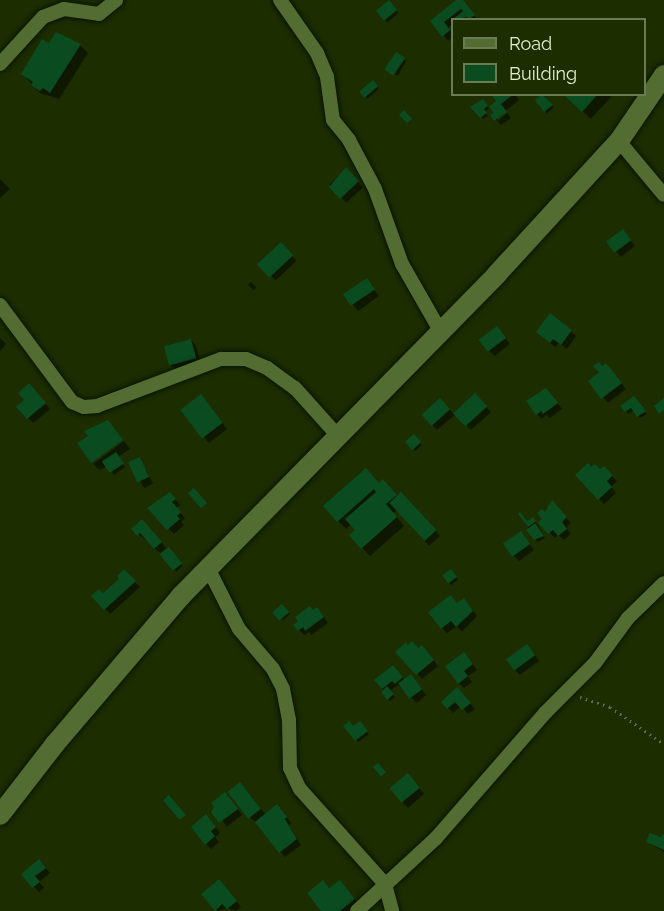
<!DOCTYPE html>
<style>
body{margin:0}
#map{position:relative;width:664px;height:911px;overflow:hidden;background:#1c2d00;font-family:Raleway,sans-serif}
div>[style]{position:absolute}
.shadow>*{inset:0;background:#0007;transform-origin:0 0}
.building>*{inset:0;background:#0b4b20;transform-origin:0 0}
.path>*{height:3px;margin-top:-1.5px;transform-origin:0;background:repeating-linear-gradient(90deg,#5d6e45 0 1.5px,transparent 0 6px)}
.roads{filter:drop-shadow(0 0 2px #081400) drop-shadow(0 0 2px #081400)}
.minor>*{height:14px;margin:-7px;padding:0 7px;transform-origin:7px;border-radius:7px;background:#526c31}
.secondary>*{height:20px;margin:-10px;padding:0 10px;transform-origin:10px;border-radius:10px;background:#526c31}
span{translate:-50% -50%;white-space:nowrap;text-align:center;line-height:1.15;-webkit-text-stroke:6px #1c2d00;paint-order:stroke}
.legend{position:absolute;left:451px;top:18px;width:195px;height:78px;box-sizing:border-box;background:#1c2d00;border:2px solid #6a7b53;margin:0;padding:8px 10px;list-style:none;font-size:18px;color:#dfefcf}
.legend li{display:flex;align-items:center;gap:12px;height:30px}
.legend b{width:30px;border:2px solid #6a7b53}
</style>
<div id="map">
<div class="shadow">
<div style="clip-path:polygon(458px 0,462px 0,478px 20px,452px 20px,452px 25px,448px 28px,452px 32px,452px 38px,448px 41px,432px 21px)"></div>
<div style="left:388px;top:1px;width:16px;height:14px;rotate:50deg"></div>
<div style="clip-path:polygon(80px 45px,88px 53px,59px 99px,40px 93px,23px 74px,49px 46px)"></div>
<div style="clip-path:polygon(404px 59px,406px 61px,398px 76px,390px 72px)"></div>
<div style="left:373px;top:82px;width:9px;height:15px;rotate:49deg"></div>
<div style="clip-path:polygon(493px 94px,515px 94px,519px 100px,498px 117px,498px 121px,507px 113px,511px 118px,501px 125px,492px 116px,496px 113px,498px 101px)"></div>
<div style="clip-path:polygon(564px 94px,608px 94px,611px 97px,591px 119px)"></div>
<div style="left:544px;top:95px;width:16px;height:9px;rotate:52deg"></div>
<div style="clip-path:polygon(483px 101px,489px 108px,485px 112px,488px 116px,483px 119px,472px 107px)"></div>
<div style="left:346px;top:169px;width:25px;height:23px;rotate:47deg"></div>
<div style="clip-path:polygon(0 179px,10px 189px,0 198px)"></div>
<div style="clip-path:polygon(627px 236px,635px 246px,621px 257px,608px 241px)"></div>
<div style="left:281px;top:244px;width:23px;height:29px;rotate:47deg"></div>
<div style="clip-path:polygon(367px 280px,379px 296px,358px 311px,353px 305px)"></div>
<div style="left:251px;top:282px;width:8px;height:4px;rotate:45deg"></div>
<div style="clip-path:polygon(571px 331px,576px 336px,567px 349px,559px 343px,555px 347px,543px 337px)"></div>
<div style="clip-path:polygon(501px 333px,510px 344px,495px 356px,489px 351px)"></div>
<div style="clip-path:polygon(0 338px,6px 344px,0 351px)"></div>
<div style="clip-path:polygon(191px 340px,196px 346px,201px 363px,175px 369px,170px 364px)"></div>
<div style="clip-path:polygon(602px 368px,611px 370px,626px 389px,608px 403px,590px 381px)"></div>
<div style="clip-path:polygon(34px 390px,50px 409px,33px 423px,18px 407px)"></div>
<div style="clip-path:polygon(475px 395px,491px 412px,471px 430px,456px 414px,437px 430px,423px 415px,440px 400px,454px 414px)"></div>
<div style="clip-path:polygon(551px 395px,562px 409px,550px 418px,546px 415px,542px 419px,537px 414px)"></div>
<div style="clip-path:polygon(636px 400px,647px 414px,640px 418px,634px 410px,628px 414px,622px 406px)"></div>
<div style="clip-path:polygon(206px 401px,227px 429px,209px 443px,182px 411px)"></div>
<div style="left:414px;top:436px;width:12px;height:9px;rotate:48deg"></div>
<div style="clip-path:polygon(124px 441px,130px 449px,118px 457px,125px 467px,114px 475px,107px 466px,100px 470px,93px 464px)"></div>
<div style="left:139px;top:458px;width:29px;height:10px;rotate:61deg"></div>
<div style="clip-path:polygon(604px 468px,617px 481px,611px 487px,616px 493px,604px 504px,599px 499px,592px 469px,601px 471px)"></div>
<div style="clip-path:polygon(383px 481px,398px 497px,406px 499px,440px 536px,429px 546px,397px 510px,393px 513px,404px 526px,370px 556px,351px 535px,357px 530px,351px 524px,346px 529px,338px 521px)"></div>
<div style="clip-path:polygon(175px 499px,180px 505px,176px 508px,185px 518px,181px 522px,184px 525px,174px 534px,150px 508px)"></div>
<div style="clip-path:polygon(552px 502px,571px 523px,566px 528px,571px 534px,564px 540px,558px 535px,555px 538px,540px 523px)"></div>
<div style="clip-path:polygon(520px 514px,527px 523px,535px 521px,545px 538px,537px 542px)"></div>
<div style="clip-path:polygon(147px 526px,166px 548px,160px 553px,133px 529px)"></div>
<div style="clip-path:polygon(521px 533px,534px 550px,519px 561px,514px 556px)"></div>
<div style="left:169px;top:549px;width:22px;height:9px;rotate:51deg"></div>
<div style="clip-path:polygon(124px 571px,140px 587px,110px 614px,93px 596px,104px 595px,121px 579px)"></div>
<div style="clip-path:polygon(453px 573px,458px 580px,451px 585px,449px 583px)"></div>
<div style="clip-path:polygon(451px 597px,458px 605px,464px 600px,477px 616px,462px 632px,457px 626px,447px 633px,442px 628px)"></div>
<div style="left:282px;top:606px;width:11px;height:10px;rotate:45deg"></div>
<div style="clip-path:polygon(313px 612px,322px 614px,328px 623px,312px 635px,309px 632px,304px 635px,299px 630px)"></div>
<div style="clip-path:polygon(532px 651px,539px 661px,520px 675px,515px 670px)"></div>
<div style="clip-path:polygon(397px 652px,427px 652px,438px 666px,422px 679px)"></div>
<div style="clip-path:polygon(469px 659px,477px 670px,468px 676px,472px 682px,464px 688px,459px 683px)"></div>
<div style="clip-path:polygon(398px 672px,405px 681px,416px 681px,426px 695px,417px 703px,398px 685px,390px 691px,395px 697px,390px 701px,376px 680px)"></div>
<div style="clip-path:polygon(462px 694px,475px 709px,468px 714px,461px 706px,453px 713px,443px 702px)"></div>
<div style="clip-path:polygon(359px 723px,369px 734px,358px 742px,345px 726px,354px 728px)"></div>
<div style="clip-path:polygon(413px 780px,424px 794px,408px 808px,402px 802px)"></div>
<div style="clip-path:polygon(245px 789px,266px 815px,282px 811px,291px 823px,289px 825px,301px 845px,285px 857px,256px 822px,250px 818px)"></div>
<div style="left:230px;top:800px;width:19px;height:19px;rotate:51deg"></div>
<div style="clip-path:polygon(211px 821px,220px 833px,215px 837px,219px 842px,211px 849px,206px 844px)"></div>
<div style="clip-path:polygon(664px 836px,664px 852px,648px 842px,661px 839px)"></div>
<div style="clip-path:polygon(44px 866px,50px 873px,39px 882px,44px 888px,39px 892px,23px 874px)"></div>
<div style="clip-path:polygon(224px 886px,241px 907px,236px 911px,228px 908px,217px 911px,203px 894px)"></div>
<div style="clip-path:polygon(345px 887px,359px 905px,351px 911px,323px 911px,330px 890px)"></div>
</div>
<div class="building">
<div style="left:389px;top:0;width:13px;height:17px;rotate:51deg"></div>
<div style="clip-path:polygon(456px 0,463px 0,475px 15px,469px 19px,467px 17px,452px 20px,463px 11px,461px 9px,444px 22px,450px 30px,442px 37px,430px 21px)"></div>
<div style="clip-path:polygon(56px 32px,81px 44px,50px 93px,43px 88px,40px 91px,31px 85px,33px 82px,21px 74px,42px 39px,49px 43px)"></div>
<div style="left:396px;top:52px;width:11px;height:21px;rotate:34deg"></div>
<div style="left:373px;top:80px;width:8px;height:18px;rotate:50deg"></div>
<div style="clip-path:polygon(491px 94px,514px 94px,501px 104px,507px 112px,494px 121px,490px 115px,494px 113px,489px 107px,496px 101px)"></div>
<div style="clip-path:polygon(542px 94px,553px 105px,544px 112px,535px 100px)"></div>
<div style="clip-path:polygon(563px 94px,598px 94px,582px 112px)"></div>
<div style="clip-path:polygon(483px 99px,488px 106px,484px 109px,487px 113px,480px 118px,470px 107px)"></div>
<div style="clip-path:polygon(404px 110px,412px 119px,407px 123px,399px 115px)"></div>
<div style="clip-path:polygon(346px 167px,359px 181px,340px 199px,329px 187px)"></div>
<div style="left:623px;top:229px;width:14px;height:21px;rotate:54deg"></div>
<div style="left:281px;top:242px;width:18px;height:33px;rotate:47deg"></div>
<div style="left:367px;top:278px;width:14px;height:29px;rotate:56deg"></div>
<div style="clip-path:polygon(550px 313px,572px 330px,561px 345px,553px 339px,550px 343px,536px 332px)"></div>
<div style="left:497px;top:326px;width:15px;height:23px;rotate:53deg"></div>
<div style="left:191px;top:339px;width:20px;height:28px;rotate:75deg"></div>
<div style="clip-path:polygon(599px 362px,602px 366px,606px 363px,622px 383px,601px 399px,588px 381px,599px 372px,593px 366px)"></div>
<div style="clip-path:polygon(29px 383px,46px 403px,27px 419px,16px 407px,24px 400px,18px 393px)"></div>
<div style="clip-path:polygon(546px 388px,558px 403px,543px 414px,541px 411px,536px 415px,526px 401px)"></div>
<div style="left:475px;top:393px;width:18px;height:30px;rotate:47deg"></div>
<div style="left:201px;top:394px;width:36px;height:26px;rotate:53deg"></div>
<div style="clip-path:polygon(634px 396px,646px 411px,637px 417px,631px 408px,625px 412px,620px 406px)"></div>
<div style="left:440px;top:398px;width:15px;height:25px;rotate:48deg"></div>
<div style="clip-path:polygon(664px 398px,664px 410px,659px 414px,654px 406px)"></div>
<div style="clip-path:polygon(108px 420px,123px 440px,91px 463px,77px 443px,88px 436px,84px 431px)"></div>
<div style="left:414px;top:434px;width:11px;height:12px;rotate:49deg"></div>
<div style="left:116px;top:452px;width:14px;height:17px;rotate:56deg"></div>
<div style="left:140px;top:457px;width:22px;height:13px;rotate:66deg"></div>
<div style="clip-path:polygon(588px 463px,591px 467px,595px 464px,600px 469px,604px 466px,613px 475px,607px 481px,612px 487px,598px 500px,575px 475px)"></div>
<div style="clip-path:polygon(366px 468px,379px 483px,383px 479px,397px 495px,386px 504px,397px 517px,361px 549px,349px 535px,355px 530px,345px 519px,376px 492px,374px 489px,337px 522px,323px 506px)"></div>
<div style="left:194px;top:488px;width:20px;height:8px;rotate:49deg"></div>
<div style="clip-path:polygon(170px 492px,176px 499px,172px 502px,181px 512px,177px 516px,180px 519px,167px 530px,147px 508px)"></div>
<div style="left:401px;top:492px;width:52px;height:16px;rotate:47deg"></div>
<div style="clip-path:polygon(552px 500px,567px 517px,562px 522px,567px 529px,558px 536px,553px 530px,548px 534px,538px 523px,542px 519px,537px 513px,542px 509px,545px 512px)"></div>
<div style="clip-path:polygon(520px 512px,527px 521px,533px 517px,536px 521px,528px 527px,518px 514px)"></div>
<div style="clip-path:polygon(142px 519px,162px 542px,154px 549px,140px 533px,137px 536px,131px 529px)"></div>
<div style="clip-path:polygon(535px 523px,544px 536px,534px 540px,526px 530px)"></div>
<div style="left:521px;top:531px;width:16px;height:22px;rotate:55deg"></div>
<div style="left:169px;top:547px;width:21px;height:12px;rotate:51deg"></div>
<div style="clip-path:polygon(124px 569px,136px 581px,104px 610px,91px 596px,99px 589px,103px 593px,119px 579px,117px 576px)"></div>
<div style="left:451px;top:569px;width:10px;height:11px;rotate:53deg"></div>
<div style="clip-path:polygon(451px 595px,457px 603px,464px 598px,473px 611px,456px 627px,451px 621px,441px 629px,428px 612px)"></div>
<div style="left:282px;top:604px;width:11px;height:13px;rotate:49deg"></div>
<div style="clip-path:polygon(310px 606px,313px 610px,317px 607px,324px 617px,305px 631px,303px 627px,298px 631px,293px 625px,298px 621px,295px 617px)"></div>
<div style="clip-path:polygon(412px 641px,418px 648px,422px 645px,434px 660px,416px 675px,395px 652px,406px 642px,408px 645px)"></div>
<div style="left:527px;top:644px;width:14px;height:26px;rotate:54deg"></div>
<div style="clip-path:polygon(464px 652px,473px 664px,464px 671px,468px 676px,458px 684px,445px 666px)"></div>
<div style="clip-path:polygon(393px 665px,403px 677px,395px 684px,392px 681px,382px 689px,374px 680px)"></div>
<div style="left:411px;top:674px;width:19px;height:16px;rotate:54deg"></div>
<div style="clip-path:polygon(387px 686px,394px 694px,387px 700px,381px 692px)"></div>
<div style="clip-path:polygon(457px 687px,471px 703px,462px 710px,455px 702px,447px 709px,441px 702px)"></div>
<div style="clip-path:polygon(349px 721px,353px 726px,360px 721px,368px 731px,355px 741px,343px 726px)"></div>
<div style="clip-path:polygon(378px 763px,386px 772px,381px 777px,373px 767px)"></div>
<div style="left:408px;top:773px;width:19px;height:24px;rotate:51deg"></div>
<div style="left:240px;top:782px;width:34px;height:16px;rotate:52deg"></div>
<div style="clip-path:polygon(225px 792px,238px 809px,219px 823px,211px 812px,214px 807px,211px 803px)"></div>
<div style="left:169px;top:795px;width:26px;height:8px;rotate:50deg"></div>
<div style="clip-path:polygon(277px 804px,287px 817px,285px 819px,297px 839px,279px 853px,255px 822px)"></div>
<div style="clip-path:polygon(206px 814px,216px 827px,211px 831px,215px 836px,205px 845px,191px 827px)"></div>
<div style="clip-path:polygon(650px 833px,660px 837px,664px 834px,664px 850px,646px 842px)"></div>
<div style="clip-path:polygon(39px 859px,46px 868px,35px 876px,40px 882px,32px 888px,21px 874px)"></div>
<div style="clip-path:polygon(219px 879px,237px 901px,227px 909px,222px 904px,215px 911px,201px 894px)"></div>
<div style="clip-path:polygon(323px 880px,329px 888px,340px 880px,355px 899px,340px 911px,321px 911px,307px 893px)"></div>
</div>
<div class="path">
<div style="left:580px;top:697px;width:32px;rotate:18deg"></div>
<div style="left:610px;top:707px;width:65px;rotate:34.4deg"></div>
</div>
<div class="roads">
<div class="minor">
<div style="left:280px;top:0;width:65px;rotate:55.1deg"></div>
<div style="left:317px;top:53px;width:26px;rotate:67deg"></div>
<div style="left:327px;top:77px;width:43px;rotate:82.1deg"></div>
<div style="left:333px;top:120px;width:26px;rotate:51deg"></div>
<div style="left:349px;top:140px;width:55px;rotate:62deg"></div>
<div style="left:375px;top:189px;width:80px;rotate:70.2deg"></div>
<div style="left:402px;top:264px;width:78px;rotate:60.2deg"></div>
<div style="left:0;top:64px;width:64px;rotate:-47.5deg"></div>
<div style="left:43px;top:17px;width:22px;rotate:-21deg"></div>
<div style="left:64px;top:9px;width:35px;rotate:8deg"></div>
<div style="left:99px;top:14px;width:22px;rotate:-39deg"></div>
<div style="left:619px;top:141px;width:70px;rotate:50.2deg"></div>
<div style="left:0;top:305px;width:121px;rotate:53.4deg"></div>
<div style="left:72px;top:402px;width:13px;rotate:23deg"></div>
<div style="left:84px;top:407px;width:13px;rotate:-4deg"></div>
<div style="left:97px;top:406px;width:133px;rotate:-20.8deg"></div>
<div style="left:221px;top:359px;width:25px"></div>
<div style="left:246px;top:359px;width:23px;rotate:23deg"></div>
<div style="left:267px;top:368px;width:34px;rotate:36deg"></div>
<div style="left:295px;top:388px;width:64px;rotate:48.1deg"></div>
<div style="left:208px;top:568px;width:68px;rotate:63.1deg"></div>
<div style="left:239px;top:629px;width:52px;rotate:49.6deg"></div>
<div style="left:273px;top:669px;width:22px;rotate:63deg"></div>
<div style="left:283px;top:689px;width:32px;rotate:79deg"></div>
<div style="left:289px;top:720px;width:48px;rotate:88.8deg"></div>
<div style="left:290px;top:768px;width:23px;rotate:65deg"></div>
<div style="left:300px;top:789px;width:127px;rotate:48.2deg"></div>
<div style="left:385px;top:884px;width:28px;rotate:75deg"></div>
<div style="left:357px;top:911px;width:108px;rotate:-42.7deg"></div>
<div style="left:436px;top:838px;width:166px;rotate:-48.9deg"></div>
<div style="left:545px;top:713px;width:71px;rotate:-45deg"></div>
<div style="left:595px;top:663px;width:56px;rotate:-53.7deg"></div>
<div style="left:628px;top:618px;width:50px;rotate:-44.2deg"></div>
</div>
<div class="secondary">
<div style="left:0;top:815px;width:90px;rotate:-52.2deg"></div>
<div style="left:55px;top:744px;width:194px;rotate:-49.6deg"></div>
<div style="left:181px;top:596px;width:451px;rotate:-45.5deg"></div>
<div style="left:497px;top:274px;width:180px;rotate:-47.5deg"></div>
<div style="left:619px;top:141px;width:80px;rotate:-55.7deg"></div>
</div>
</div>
<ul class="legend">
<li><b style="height:8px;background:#526c31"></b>Road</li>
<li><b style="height:16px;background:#0b4b20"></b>Building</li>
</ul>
</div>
